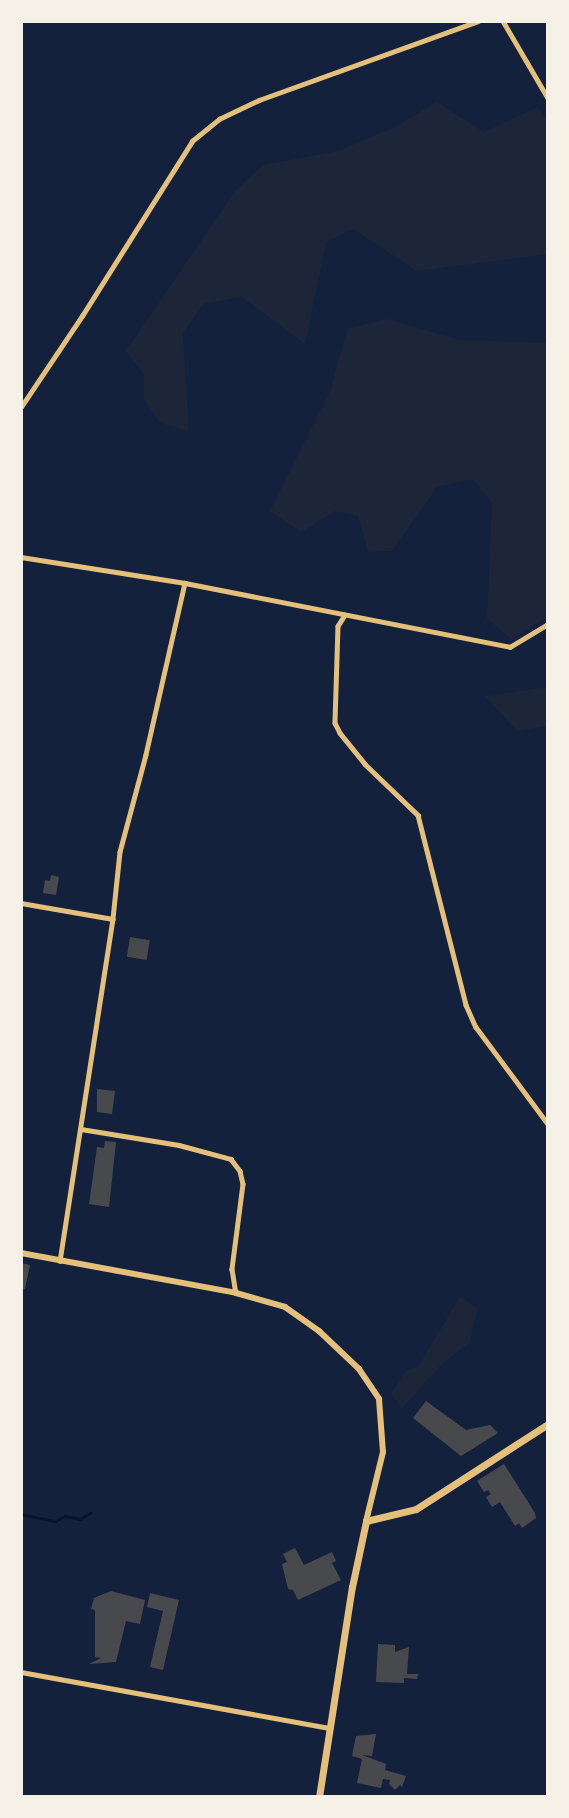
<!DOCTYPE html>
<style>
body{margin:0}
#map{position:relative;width:569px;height:1818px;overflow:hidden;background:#14213d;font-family:"Work Sans",sans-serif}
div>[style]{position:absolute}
.green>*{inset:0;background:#1d2539}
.stream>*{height:2.5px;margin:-1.25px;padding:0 1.25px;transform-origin:1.25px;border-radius:1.25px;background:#0b132b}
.building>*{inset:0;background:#48494c;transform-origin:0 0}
.minor>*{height:4.5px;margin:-2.25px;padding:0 2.25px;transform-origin:2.25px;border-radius:2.25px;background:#e5c07b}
.tertiary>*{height:6px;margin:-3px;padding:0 3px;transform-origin:3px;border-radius:3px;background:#e5c07b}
.secondary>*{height:7px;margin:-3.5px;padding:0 3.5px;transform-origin:3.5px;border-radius:3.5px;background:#e5c07b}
span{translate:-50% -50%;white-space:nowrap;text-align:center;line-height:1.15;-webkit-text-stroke:6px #f6f1e7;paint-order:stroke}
.frame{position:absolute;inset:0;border:23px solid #f6f1e7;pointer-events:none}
</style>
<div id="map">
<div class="green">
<div style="clip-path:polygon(437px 102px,484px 132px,538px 107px,548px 123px,548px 254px,417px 271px,353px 229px,326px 242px,305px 344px,242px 297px,203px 304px,183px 333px,189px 431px,160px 423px,144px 399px,144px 374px,126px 351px,235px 191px,263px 165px,338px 151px,397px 126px)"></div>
<div style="clip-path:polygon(386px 319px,459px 340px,548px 343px,548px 616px,511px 639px,487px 618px,492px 503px,473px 479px,437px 487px,392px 551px,368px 552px,358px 516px,335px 511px,301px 532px,270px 511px,330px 392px,347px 329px)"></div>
<div style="clip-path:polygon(548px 687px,548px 726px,517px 731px,485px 696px)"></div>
<div style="clip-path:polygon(460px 1297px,477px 1308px,470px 1342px,444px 1362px,402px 1408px,391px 1394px,407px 1370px,418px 1367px)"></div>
</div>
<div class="stream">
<div style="left:21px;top:1514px;width:35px;rotate:12deg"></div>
<div style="left:55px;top:1521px;width:11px;rotate:-27deg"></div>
<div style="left:65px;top:1516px;width:15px;rotate:11deg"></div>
<div style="left:80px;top:1519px;width:12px;rotate:-31deg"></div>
</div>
<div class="building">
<div style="clip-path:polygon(51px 875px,59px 877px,56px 895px,43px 893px,45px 880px,50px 881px)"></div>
<div style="left:130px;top:937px;width:20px;height:20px;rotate:9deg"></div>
<div style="clip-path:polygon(97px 1089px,115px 1091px,112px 1114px,97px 1112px)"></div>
<div style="clip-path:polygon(105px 1141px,116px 1142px,109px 1207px,89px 1204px,97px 1147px,104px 1148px)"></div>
<div style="clip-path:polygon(21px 1263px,30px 1265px,25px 1289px,21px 1288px)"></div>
<div style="clip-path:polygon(426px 1401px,466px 1430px,490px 1425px,498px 1433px,461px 1456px,413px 1418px)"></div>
<div style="clip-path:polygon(504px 1464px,535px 1513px,536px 1518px,522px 1528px,519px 1523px,515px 1526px,500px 1502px,492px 1507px,486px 1497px,491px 1494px,488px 1490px,484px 1492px,477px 1481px)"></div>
<div style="clip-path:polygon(295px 1548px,304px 1565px,332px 1552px,336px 1561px,332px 1563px,341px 1580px,298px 1600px,293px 1590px,288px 1589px,282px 1564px,287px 1562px,283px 1554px)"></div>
<div style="clip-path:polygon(111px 1591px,145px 1600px,140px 1624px,126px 1621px,116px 1662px,89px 1664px,101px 1658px,95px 1657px,95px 1610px,91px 1609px,94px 1598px)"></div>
<div style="clip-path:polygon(150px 1593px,179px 1600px,163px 1670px,150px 1667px,163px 1611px,147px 1607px)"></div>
<div style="clip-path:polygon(378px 1644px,395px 1645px,395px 1652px,409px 1647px,407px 1674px,418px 1674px,417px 1679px,404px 1678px,404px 1683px,376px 1682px)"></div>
<div style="clip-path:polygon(376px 1734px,372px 1756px,362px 1755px,386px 1764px,385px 1770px,406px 1776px,402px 1787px,400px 1785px,395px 1790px,389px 1784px,390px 1780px,383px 1779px,381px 1788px,357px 1783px,362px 1759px,352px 1756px,356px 1736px)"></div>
</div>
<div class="minor">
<div style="left:503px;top:21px;width:89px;rotate:59.7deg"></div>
<div style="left:21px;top:407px;width:110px;rotate:-56.2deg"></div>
<div style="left:82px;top:316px;width:207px;rotate:-57.8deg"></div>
<div style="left:192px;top:141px;width:35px;rotate:-39deg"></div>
<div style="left:219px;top:119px;width:44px;rotate:-25.4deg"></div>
<div style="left:259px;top:100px;width:233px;rotate:-19.8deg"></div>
<div style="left:21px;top:557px;width:166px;rotate:9deg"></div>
<div style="left:185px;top:583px;width:176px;rotate:102.8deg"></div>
<div style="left:146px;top:755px;width:100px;rotate:105deg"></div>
<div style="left:120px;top:852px;width:67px;rotate:96deg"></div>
<div style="left:113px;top:919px;width:346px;rotate:98.8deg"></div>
<div style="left:185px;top:583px;width:331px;rotate:11.1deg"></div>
<div style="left:510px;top:647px;width:44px;rotate:-31.2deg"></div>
<div style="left:345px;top:615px;width:13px;rotate:122deg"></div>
<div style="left:338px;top:626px;width:97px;rotate:91.8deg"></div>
<div style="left:335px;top:723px;width:11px;rotate:63deg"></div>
<div style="left:340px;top:733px;width:40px;rotate:51deg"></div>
<div style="left:365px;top:764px;width:74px;rotate:43.9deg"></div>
<div style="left:418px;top:815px;width:196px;rotate:75.8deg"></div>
<div style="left:466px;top:1005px;width:24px;rotate:66deg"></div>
<div style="left:476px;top:1027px;width:121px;rotate:53.4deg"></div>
<div style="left:21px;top:903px;width:93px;rotate:9.9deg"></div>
<div style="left:81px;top:1129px;width:99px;rotate:9.3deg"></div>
<div style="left:179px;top:1145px;width:54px;rotate:15.1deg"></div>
<div style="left:231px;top:1159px;width:15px;rotate:53deg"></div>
<div style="left:240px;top:1171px;width:13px;rotate:77deg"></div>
<div style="left:243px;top:1184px;width:86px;rotate:97.4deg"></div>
<div style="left:232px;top:1269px;width:24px;rotate:81deg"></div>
<div style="left:21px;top:1672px;width:313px;rotate:10.3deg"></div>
</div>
<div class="tertiary">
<div style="left:21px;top:1253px;width:219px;rotate:10.5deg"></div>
<div style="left:236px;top:1293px;width:51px;rotate:15.9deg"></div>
<div style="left:285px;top:1307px;width:42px;rotate:35.2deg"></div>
<div style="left:319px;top:1331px;width:55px;rotate:43.5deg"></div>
<div style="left:359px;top:1369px;width:36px;rotate:56deg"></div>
<div style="left:379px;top:1399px;width:53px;rotate:85.7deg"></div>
<div style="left:383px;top:1452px;width:71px;rotate:103.8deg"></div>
</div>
<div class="secondary">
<div style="left:319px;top:1797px;width:213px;rotate:-81.1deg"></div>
<div style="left:352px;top:1587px;width:67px;rotate:-78deg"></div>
<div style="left:366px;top:1521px;width:51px;rotate:-13.5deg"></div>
<div style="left:416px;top:1509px;width:157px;rotate:-32.8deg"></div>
</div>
<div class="frame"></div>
</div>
